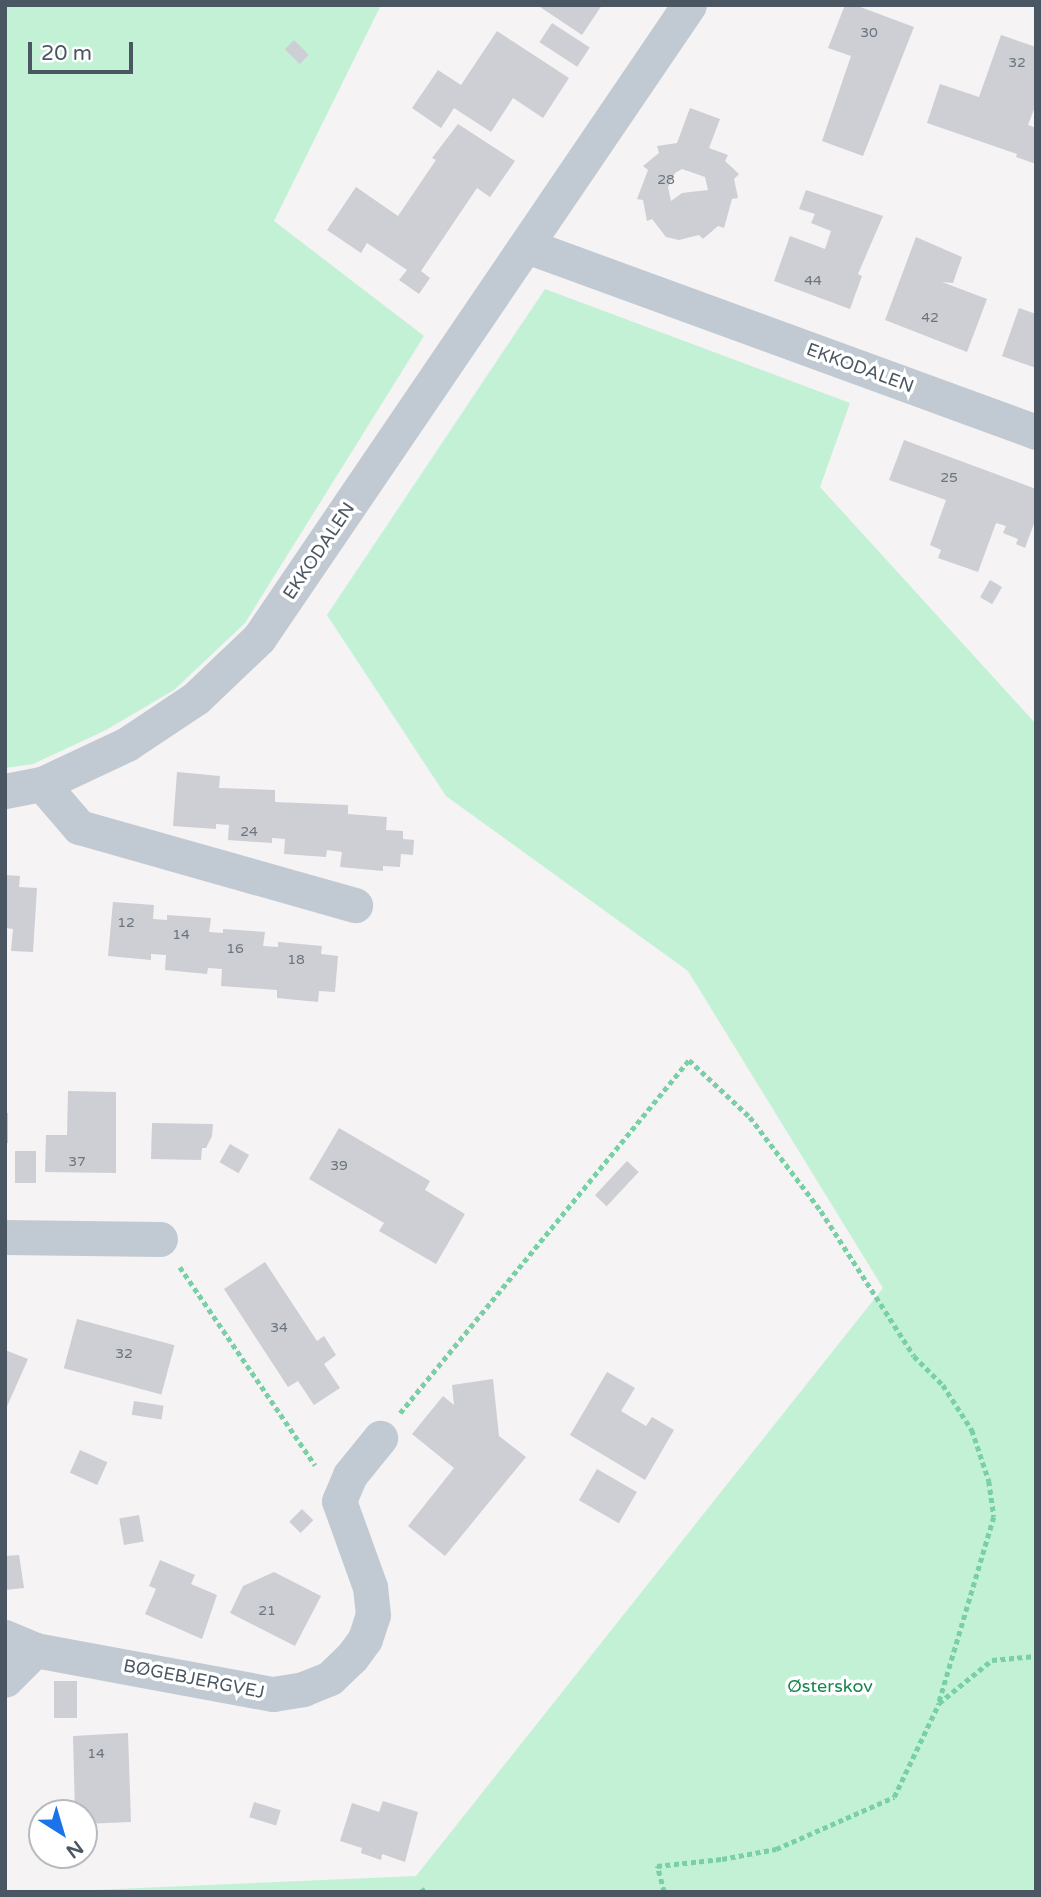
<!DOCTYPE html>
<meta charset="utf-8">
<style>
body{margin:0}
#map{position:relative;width:1041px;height:1897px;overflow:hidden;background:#f5f3f3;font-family:"Varela Round",sans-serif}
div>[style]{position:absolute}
.green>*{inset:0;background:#c3f1d5}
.building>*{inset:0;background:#cdcfd5;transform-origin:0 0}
.path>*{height:4.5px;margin-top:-2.25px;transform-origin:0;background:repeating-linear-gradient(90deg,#7ad0a6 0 5px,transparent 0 8.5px)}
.minor>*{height:35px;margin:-17.5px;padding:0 17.5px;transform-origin:17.5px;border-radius:17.5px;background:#c1cad2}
span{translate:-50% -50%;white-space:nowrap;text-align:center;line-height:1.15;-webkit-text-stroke:7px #fff;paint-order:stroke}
.number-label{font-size:14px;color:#6b747e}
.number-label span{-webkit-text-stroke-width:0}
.street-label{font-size:18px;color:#4a5661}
.park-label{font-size:18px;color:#17864f}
.frame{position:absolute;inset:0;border:7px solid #4a5661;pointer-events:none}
.north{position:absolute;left:28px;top:1799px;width:70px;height:70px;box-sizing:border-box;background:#fff;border:2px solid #b7bbc0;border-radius:50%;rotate:143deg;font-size:19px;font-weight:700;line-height:28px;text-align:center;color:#4a5661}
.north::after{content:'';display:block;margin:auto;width:24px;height:32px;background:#1a73e8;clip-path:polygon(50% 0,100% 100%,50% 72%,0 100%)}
.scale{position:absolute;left:28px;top:42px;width:105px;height:32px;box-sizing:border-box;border:4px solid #4a5661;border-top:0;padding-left:9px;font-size:21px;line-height:24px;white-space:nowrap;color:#4a5661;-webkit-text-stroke:5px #fff;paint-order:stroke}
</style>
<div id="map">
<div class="green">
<div style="clip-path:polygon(5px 5px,381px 5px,274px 221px,424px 336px,245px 623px,174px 690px,106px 730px,33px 764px,5px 768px)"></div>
<div style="clip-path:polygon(545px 289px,850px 403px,820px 487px,1036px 724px,1036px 1892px,47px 1892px,416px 1876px,883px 1288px,688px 971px,446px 796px,327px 615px)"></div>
</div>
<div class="building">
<div style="clip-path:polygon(537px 5px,602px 5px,582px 35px)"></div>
<div style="clip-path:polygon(845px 5px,855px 5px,914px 27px,863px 156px,822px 141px,851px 56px,828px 48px)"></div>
<div style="left:552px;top:23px;width:45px;height:23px;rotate:33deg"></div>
<div style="clip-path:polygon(497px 31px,569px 78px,543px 118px,513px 98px,491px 132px,454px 108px,441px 128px,412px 108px,438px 70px,461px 85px)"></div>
<div style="clip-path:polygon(1001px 35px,1036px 47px,1036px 104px,1028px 125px,1036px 128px,1036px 164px,1016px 157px,1017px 154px,927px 123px,940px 84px,979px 97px)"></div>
<div style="left:294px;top:40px;width:21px;height:13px;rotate:45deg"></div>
<div style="clip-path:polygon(evenodd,690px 108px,720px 119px,709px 148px,728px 155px,725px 161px,739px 174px,734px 179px,738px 198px,732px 199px,724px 228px,718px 226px,703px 239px,699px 235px,679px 240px,666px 237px,652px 219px,647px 221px,643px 200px,637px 199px,648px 170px,643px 166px,659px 153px,657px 146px,677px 143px,690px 108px,682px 169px,705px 177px,708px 190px,682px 193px,671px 201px,668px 187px,675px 173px,682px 169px)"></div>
<div style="clip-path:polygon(458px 124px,515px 161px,490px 197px,477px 188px,421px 271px,430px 278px,419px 294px,399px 280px,407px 270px,367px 243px,361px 253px,327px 230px,356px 187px,398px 216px,436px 160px,432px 158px)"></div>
<div style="clip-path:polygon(806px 190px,883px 216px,858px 274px,862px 276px,850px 309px,774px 281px,790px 236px,825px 249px,831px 231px,811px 223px,815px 214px,799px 209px)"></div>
<div style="clip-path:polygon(916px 237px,962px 257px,953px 283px,942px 282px,987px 299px,967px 352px,885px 320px)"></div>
<div style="clip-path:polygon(1019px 308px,1036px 314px,1036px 368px,1002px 356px)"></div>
<div style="clip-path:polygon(904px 440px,1036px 489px,1036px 518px,1025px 548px,1016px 544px,1018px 539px,1003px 533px,1006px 526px,996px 523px,978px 572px,938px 558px,941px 550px,930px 545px,946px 500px,889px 480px)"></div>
<div style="left:990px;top:580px;width:14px;height:20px;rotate:30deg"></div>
<div style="clip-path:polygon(177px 772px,220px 776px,219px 788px,275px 790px,275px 802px,348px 805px,348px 814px,387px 817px,386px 830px,403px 831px,403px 839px,414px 840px,413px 855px,401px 854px,400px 867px,383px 866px,383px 871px,340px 867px,342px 852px,327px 850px,326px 857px,284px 854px,285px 839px,272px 838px,272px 843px,228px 840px,229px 825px,216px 824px,216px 829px,173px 826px)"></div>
<div style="clip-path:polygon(5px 875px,20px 876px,19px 887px,37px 888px,33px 952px,11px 951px,13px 929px,5px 928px)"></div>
<div style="clip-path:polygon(113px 902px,154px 905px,153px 919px,167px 920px,167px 915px,211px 918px,209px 932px,223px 933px,223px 929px,265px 932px,263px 946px,278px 947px,278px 942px,322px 946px,321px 954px,338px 956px,335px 992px,319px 991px,318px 1002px,277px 998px,277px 990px,221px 986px,222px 969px,208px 968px,207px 974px,165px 970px,166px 955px,151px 954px,151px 960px,108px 956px)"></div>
<div style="clip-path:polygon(68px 1091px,116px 1092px,116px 1173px,45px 1172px,46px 1135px,67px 1135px)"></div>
<div style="left:5px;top:1113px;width:3px;height:30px"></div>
<div style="clip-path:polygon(152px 1123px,213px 1124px,212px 1136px,206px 1148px,202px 1148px,201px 1160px,151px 1159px)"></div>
<div style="clip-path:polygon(339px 1128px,430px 1181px,425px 1190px,465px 1214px,436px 1264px,379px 1231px,384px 1223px,309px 1179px)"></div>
<div style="left:230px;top:1144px;width:22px;height:21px;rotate:30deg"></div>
<div style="left:15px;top:1151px;width:21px;height:32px"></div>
<div style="left:627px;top:1161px;width:16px;height:47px;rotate:43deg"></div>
<div style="clip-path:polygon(265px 1262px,317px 1341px,324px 1336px,336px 1355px,324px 1364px,340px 1388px,314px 1405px,298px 1381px,288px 1387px,224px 1289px)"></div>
<div style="left:77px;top:1319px;width:101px;height:51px;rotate:15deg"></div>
<div style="clip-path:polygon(5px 1350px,28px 1359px,5px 1411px)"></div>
<div style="clip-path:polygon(607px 1372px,635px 1388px,621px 1411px,646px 1426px,652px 1417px,674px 1430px,645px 1480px,570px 1435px)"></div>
<div style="clip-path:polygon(493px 1379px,499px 1436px,526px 1457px,445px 1556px,408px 1526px,454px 1468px,412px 1434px,443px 1396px,454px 1405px,452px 1385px)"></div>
<div style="left:134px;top:1401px;width:30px;height:14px;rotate:9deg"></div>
<div style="left:80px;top:1450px;width:30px;height:25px;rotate:24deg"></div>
<div style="left:597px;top:1469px;width:46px;height:36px;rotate:30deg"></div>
<div style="left:302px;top:1509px;width:16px;height:18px;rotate:45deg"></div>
<div style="left:139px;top:1515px;width:27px;height:20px;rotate:80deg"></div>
<div style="clip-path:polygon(19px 1555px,24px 1588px,5px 1590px,5px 1556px)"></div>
<div style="clip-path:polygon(160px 1560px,195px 1575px,191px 1584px,217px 1595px,202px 1639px,145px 1614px,156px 1589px,149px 1586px)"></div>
<div style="clip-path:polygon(274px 1572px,321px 1596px,295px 1646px,230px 1613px,243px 1586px)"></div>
<div style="left:54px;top:1681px;width:23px;height:37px"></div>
<div style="clip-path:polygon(128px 1733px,131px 1822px,84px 1824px,84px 1813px,75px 1813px,73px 1736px)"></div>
<div style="clip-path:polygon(383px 1801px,418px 1812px,405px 1862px,382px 1854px,381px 1860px,361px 1853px,362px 1848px,340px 1841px,352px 1803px,379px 1812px)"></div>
<div style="left:254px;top:1802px;width:28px;height:16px;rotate:17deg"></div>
</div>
<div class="path">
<div style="left:180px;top:1267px;width:240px;rotate:55.7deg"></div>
<div style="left:400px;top:1413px;width:456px;rotate:-50.7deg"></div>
<div style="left:689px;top:1060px;width:83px;rotate:43.1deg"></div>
<div style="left:750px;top:1117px;width:118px;rotate:52.9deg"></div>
<div style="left:821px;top:1211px;width:172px;rotate:57.3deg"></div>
<div style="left:914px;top:1356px;width:41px;rotate:45deg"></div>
<div style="left:943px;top:1385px;width:54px;rotate:57.2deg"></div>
<div style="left:972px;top:1430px;width:54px;rotate:71.6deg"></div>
<div style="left:989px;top:1481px;width:36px;rotate:82deg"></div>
<div style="left:994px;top:1517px;width:194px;rotate:106.5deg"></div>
<div style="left:939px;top:1703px;width:68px;rotate:-39.1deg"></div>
<div style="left:992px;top:1660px;width:44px;rotate:-5.2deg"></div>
<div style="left:422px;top:1888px;width:4px;rotate:63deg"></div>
<div style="left:664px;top:1892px;width:27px;rotate:-105deg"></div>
<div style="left:657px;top:1866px;width:65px;rotate:-6.1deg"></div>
<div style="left:722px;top:1859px;width:55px;rotate:-10.5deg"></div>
<div style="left:776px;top:1849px;width:129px;rotate:-23.8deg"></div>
<div style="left:894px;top:1797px;width:104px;rotate:-64.4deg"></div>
</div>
<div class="minor">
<div style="left:527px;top:246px;width:542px;rotate:20.07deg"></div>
<div style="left:42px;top:784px;width:57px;rotate:49.3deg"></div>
<div style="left:79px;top:827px;width:287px;rotate:15.8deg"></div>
<div style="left:5px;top:791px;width:38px;rotate:-11deg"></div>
<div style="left:42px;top:784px;width:94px;rotate:-25.2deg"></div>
<div style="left:127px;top:744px;width:83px;rotate:-33.7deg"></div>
<div style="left:196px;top:698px;width:87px;rotate:-43.6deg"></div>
<div style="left:259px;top:638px;width:765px;rotate:-55.81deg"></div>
<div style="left:5px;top:1237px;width:155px;rotate:0.7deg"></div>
<div style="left:5px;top:1637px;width:33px;rotate:23deg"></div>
<div style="left:35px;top:1650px;width:42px;rotate:135deg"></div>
<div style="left:35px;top:1650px;width:242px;rotate:10.5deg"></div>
<div style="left:273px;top:1694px;width:30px;rotate:-9deg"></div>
<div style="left:303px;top:1689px;width:29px;rotate:-22deg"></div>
<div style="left:330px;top:1678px;width:30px;rotate:-44deg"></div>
<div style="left:352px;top:1657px;width:22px;rotate:-54deg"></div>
<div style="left:365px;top:1639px;width:25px;rotate:-72deg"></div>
<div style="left:373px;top:1615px;width:28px;rotate:-96deg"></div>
<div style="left:370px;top:1587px;width:91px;rotate:-109.8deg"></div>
<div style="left:339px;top:1501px;width:28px;rotate:-67deg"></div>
<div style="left:350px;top:1475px;width:48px;rotate:-51deg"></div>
</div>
<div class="number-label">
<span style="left:869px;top:33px">30</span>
<span style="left:1017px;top:63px">32</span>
<span style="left:666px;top:180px">28</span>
<span style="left:813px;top:281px">44</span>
<span style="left:930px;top:318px">42</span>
<span style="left:949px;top:478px">25</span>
<span style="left:249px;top:832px">24</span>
<span style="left:126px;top:923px">12</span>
<span style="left:181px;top:935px">14</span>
<span style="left:235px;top:949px">16</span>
<span style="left:296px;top:960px">18</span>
<span style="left:77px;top:1162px">37</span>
<span style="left:339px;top:1166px">39</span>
<span style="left:279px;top:1328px">34</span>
<span style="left:124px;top:1354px">32</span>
<span style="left:267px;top:1611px">21</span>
<span style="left:96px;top:1754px">14</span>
</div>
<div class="street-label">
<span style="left:860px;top:368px;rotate:20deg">EKKODALEN</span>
<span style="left:319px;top:551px;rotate:-56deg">EKKODALEN</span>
<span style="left:194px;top:1679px;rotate:11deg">BØGEBJERGVEJ</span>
</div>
<div class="park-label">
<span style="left:830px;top:1686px">Østerskov</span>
</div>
<div class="frame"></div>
<div class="north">N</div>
<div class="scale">20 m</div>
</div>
